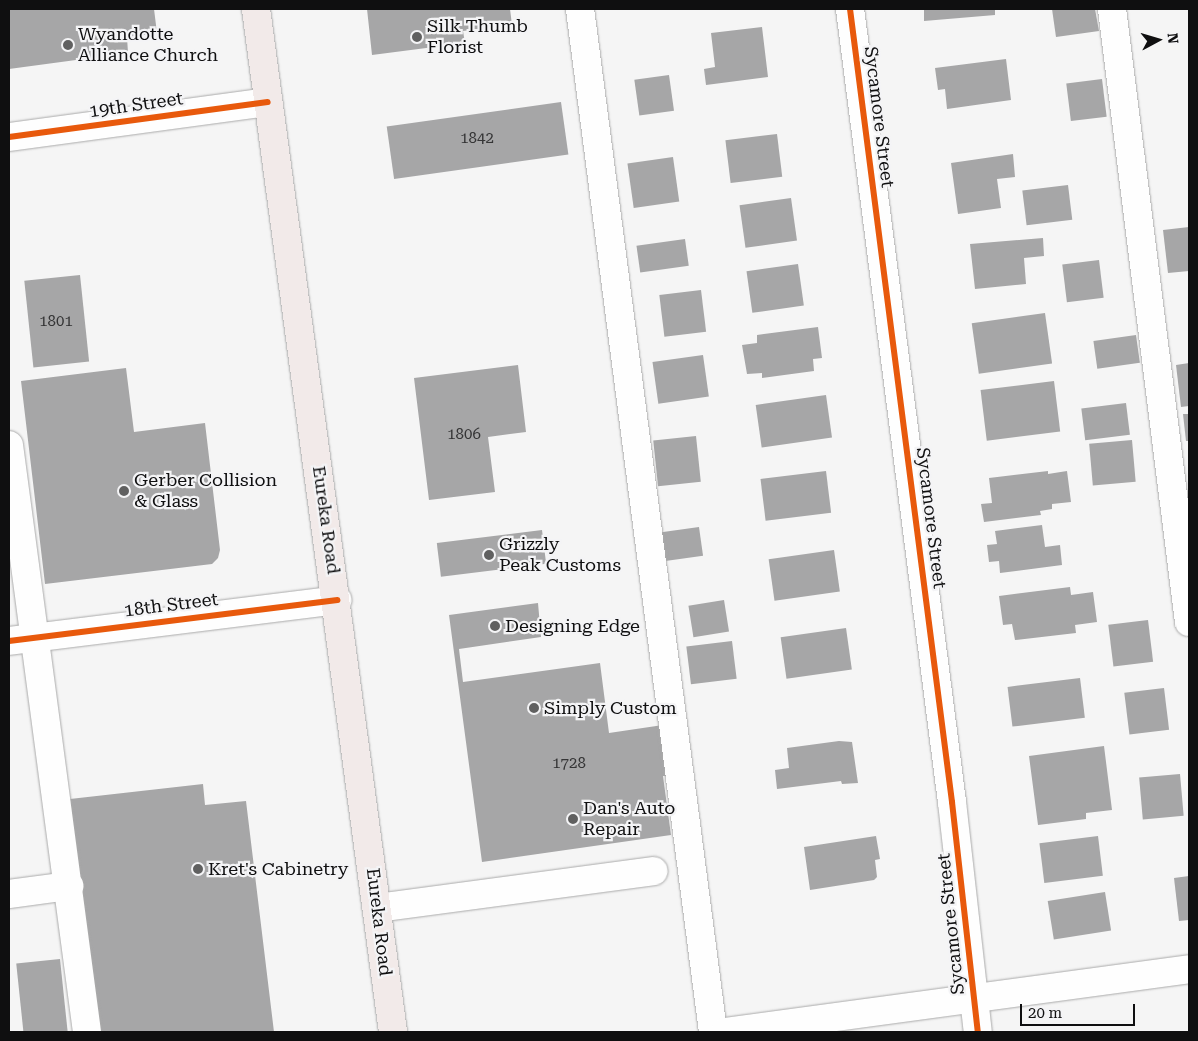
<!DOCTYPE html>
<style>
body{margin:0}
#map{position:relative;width:1198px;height:1041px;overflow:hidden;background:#f5f5f5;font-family:"Roboto Serif",serif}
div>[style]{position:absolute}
.building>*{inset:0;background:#a6a6a7;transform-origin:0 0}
.roads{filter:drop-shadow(0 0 1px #aaa) drop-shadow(0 0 1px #aaa)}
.minor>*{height:28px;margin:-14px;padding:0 14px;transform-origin:14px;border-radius:14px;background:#fefefe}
.major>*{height:28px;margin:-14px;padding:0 14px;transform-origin:14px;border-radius:14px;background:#f2eae9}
.cycleway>*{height:6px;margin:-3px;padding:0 3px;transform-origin:3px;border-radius:3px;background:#e8590c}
.dots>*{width:14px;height:14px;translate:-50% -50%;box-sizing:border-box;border:2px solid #f4f4f6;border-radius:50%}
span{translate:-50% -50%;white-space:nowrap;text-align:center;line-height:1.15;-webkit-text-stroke:4.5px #f4f4f6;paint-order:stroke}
.number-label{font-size:15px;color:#353536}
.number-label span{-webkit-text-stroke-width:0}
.poi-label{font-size:18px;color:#0f0f10}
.left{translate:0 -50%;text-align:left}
.street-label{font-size:18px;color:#0f0f10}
.frame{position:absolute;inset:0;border:10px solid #0f0f10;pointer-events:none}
.north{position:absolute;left:1133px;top:15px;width:50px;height:50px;-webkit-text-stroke:4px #f4f4f6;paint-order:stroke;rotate:84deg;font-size:14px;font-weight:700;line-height:20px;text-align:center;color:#0f0f10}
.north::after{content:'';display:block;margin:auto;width:18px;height:22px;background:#0f0f10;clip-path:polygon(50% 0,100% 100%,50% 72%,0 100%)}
.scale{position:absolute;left:1020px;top:1004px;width:115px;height:22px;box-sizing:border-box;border:2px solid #0f0f10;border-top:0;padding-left:6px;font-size:15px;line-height:18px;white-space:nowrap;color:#0f0f10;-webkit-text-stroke:4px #f4f4f6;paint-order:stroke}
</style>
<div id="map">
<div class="building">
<div style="clip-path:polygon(9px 9px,154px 9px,157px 33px,127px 37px,128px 53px,9px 69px)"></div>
<div style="clip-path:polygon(367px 9px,510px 9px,512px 25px,463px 31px,465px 43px,372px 55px)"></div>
<div style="clip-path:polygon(924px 9px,995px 9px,995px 15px,924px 21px)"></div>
<div style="clip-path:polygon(1052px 9px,1095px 9px,1099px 31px,1056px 37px)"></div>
<div style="clip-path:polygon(762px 27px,768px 77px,706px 85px,704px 69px,715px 67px,711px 33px)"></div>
<div style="clip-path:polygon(1006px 59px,1011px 100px,947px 109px,945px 89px,938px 90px,935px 68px)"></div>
<div style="left:669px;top:75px;width:36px;height:35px;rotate:82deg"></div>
<div style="left:1102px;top:79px;width:38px;height:36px;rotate:83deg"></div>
<div style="left:561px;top:102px;width:53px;height:176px;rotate:82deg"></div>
<div style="left:777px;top:134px;width:43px;height:52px;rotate:83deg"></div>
<div style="clip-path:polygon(1013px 154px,1015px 177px,997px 179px,1001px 208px,958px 214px,951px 163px)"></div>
<div style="left:673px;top:157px;width:45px;height:46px;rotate:82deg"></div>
<div style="left:1068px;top:185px;width:35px;height:46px;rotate:83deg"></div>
<div style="left:791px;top:198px;width:43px;height:52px;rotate:82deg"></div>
<div style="clip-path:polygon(1189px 227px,1189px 271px,1168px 273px,1163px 230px)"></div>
<div style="clip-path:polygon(1043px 238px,1044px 256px,1024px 258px,1026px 284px,975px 289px,970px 244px)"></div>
<div style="left:685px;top:239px;width:27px;height:49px;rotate:82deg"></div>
<div style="left:1099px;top:260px;width:38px;height:37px;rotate:83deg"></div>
<div style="left:798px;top:264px;width:42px;height:52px;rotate:82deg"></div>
<div style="left:80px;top:275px;width:87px;height:56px;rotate:84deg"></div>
<div style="left:701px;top:290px;width:42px;height:42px;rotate:83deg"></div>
<div style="left:1045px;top:313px;width:51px;height:74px;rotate:82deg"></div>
<div style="clip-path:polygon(818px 327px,822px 358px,813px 359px,814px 371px,762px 378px,762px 373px,747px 374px,742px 345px,757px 343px,757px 335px)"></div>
<div style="left:1136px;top:335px;width:28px;height:43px;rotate:82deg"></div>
<div style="left:703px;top:355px;width:42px;height:51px;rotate:82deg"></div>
<div style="clip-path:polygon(1189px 363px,1189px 406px,1181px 407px,1176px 365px)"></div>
<div style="clip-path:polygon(518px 365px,526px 432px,488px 437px,495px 492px,429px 500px,414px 378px)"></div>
<div style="clip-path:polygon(126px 368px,134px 432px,205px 423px,220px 550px,218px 558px,212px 564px,45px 584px,21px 381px)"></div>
<div style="left:1054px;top:381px;width:51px;height:74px;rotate:83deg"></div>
<div style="left:826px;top:395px;width:43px;height:71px;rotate:82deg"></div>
<div style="left:1126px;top:403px;width:32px;height:45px;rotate:83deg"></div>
<div style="clip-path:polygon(1183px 414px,1189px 414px,1189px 441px,1186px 441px)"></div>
<div style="left:696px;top:436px;width:46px;height:43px;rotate:84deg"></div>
<div style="left:1132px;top:440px;width:42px;height:43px;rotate:85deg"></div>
<div style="left:826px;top:471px;width:42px;height:66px;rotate:83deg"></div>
<div style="clip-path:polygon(1048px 471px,1048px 474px,1067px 471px,1071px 502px,1052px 504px,1052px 509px,1040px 511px,1041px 515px,984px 522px,981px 504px,992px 503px,989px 478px)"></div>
<div style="clip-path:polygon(1042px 525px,1045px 547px,1060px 545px,1062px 565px,1000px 573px,999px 561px,989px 562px,987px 545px,997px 544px,995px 531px)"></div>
<div style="left:699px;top:527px;width:29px;height:38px;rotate:82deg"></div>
<div style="left:542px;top:530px;width:34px;height:106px;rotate:83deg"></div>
<div style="left:834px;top:550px;width:42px;height:66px;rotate:82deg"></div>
<div style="clip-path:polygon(1070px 587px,1071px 595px,1093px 592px,1097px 622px,1075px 625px,1076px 633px,1015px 640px,1012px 624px,1003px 625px,999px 596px)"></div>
<div style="left:724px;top:600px;width:32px;height:36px;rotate:81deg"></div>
<div style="clip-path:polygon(538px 603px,541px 637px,459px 649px,463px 682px,600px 663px,609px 733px,663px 725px,669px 776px,663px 776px,671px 835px,482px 862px,449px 615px)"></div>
<div style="left:1148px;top:620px;width:42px;height:40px;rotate:83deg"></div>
<div style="left:846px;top:628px;width:42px;height:66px;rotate:82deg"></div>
<div style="left:732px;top:641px;width:38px;height:46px;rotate:83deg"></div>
<div style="left:1080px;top:678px;width:40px;height:73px;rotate:83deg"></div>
<div style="left:1164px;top:688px;width:42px;height:40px;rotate:83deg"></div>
<div style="clip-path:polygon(839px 741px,852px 742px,858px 783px,842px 784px,841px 781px,777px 789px,775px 770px,789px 768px,787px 748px)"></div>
<div style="clip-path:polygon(1104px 746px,1112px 810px,1086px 813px,1086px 819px,1038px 825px,1029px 756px)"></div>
<div style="left:1180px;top:774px;width:42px;height:41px;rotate:85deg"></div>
<div style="clip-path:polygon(203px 784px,205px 805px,246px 801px,274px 1032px,97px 1032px,70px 799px)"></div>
<div style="clip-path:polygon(876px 836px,880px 859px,875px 860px,877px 877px,874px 880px,810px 890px,804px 847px)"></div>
<div style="left:1098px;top:836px;width:40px;height:59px;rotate:83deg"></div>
<div style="clip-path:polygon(1189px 876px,1189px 920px,1179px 921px,1174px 878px)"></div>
<div style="left:1105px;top:892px;width:39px;height:58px;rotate:81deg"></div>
<div style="left:60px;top:959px;width:73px;height:44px;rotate:84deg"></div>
</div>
<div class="roads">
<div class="minor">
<div style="left:580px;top:9px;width:1032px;rotate:82.59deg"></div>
<div style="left:850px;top:9px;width:800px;rotate:82.67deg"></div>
<div style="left:952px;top:802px;width:231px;rotate:83.6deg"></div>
<div style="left:1112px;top:9px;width:618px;rotate:82.84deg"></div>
<div style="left:9px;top:137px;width:261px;rotate:-7.7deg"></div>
<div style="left:9px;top:445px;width:592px;rotate:82.43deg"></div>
<div style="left:9px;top:641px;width:331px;rotate:-7.1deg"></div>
<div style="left:9px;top:894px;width:61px;rotate:-7.6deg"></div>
<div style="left:377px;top:908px;width:279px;rotate:-7.6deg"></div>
<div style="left:725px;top:1032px;width:468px;rotate:-7.7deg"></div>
</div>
<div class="major">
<div style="left:256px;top:9px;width:1032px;rotate:82.37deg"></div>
</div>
</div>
<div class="cycleway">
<div style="left:850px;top:9px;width:800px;rotate:82.67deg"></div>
<div style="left:952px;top:802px;width:231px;rotate:83.6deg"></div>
<div style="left:9px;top:137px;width:261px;rotate:-7.7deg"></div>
<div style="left:9px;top:641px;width:331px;rotate:-7.1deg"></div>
</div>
<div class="dots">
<div style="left:417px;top:37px;background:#606060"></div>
<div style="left:68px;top:45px;background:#606060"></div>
<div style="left:124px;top:491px;background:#606060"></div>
<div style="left:489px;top:555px;background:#606060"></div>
<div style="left:495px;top:626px;background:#606060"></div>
<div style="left:534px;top:708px;background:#606060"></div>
<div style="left:573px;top:819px;background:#606060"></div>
<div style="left:198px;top:869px;background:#606060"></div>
</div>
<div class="number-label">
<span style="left:477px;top:139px">1842</span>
<span style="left:56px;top:322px">1801</span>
<span style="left:464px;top:435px">1806</span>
<span style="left:569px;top:764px">1728</span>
</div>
<div class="poi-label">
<span class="left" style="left:427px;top:37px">Silk Thumb<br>Florist</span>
<span class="left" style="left:78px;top:45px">Wyandotte<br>Alliance Church</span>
<span class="left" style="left:134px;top:491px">Gerber Collision<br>&amp; Glass</span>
<span class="left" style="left:499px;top:555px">Grizzly<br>Peak Customs</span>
<span class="left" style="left:505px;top:626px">Designing Edge</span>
<span class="left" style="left:544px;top:708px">Simply Custom</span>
<span class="left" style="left:583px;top:819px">Dan's Auto<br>Repair</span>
<span class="left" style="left:208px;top:869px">Kret's Cabinetry</span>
</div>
<div class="street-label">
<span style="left:136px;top:105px;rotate:-8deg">19th Street</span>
<span style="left:879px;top:117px;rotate:83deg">Sycamore Street</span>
<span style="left:931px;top:518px;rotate:83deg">Sycamore Street</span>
<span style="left:326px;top:520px;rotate:82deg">Eureka Road</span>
<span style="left:171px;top:605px;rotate:-7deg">18th Street</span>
<span style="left:379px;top:922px;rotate:83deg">Eureka Road</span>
<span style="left:951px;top:924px;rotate:-96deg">Sycamore Street</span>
</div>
<div class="frame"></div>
<div class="north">N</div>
<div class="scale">20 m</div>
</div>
